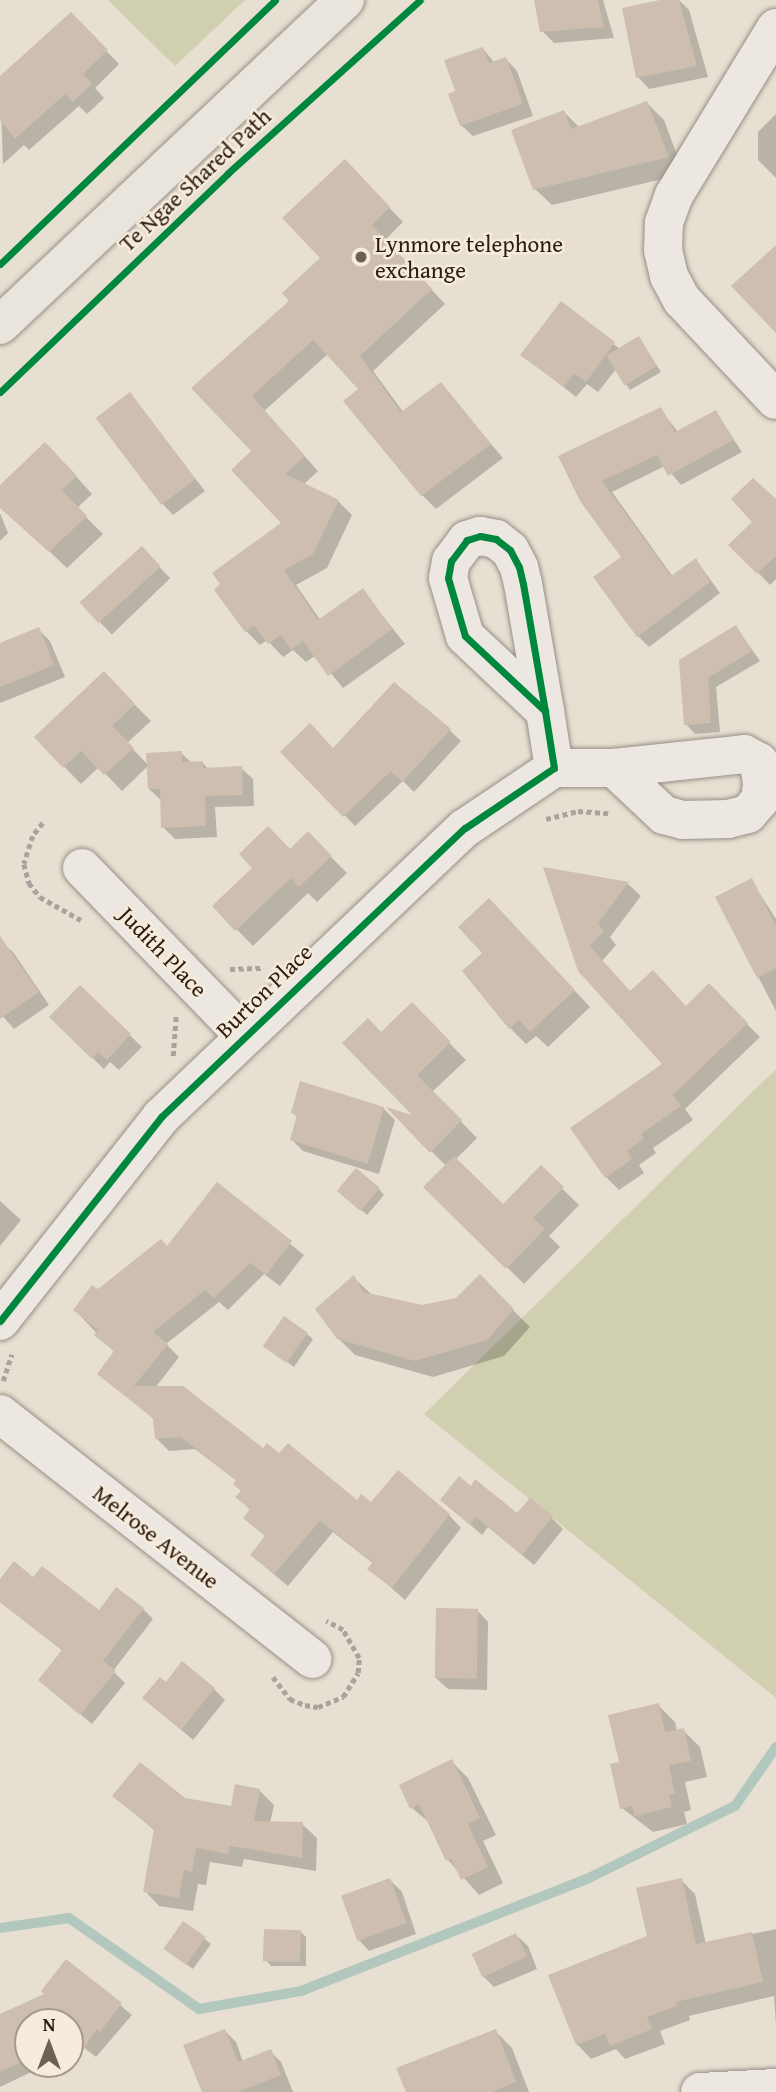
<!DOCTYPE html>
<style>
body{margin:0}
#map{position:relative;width:776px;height:2092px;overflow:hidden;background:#e7dfd1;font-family:"Gentium Book Plus",serif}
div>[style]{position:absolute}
.green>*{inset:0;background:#d0cfaf}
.shadow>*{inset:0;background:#0003;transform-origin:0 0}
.stream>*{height:10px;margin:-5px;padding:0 5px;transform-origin:5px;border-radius:5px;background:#b2c8be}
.building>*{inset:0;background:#cdbeaf;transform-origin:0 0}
.path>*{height:4.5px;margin-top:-2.25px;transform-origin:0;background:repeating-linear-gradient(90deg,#a8a39d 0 5px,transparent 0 8.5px)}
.roads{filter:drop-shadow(0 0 2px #978f86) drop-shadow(0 0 2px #978f86)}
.minor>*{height:38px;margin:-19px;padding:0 19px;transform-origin:19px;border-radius:19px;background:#ece8e1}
.highway>*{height:38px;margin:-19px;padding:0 19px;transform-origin:19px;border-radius:19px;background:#e9e4dc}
.cycleway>*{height:7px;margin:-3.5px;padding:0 3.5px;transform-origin:3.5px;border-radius:3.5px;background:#00873e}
.dots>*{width:19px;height:19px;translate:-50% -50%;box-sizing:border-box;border:4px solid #f6ecdb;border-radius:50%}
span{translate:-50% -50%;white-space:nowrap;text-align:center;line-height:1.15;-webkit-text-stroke:5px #f6ecdb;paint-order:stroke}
.street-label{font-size:23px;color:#2e1b12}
.poi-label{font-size:23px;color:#2e1b12}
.left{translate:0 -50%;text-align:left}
.north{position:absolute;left:14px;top:2008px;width:70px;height:70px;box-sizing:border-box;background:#f6ecdb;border:2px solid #a6988b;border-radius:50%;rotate:0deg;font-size:19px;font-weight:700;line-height:28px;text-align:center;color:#2e1b12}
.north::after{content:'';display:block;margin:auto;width:24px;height:32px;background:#6f6055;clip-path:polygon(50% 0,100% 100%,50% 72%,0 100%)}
</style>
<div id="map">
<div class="green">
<div style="clip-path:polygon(108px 0,245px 0,175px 66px)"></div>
<div style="clip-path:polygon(776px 1069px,776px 1698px,424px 1414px)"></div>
</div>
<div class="shadow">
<div style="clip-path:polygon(536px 0,603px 0,614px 38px,554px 43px,542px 31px)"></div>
<div style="clip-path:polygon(669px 0,679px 0,689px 10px,708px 77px,649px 89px,638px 77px)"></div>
<div style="clip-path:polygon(71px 15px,119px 64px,95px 88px,104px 98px,87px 114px,79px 106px,29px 150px,24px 145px,3px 164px,0 79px)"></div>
<div style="clip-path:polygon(483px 49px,495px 63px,506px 59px,517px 71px,533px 116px,473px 136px,461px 125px,457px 92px)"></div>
<div style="clip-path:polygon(647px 103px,664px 120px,684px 174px,552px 205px,535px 189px,564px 112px,580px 128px)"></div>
<div style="clip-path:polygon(776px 114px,776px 178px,758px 160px,758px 132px)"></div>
<div style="clip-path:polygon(359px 176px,403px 222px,385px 240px,445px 304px,373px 371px,404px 413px,441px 385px,503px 458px,436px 509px,422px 495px,361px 390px,328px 354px,264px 411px,318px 471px,303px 485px,338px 501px,352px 515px,327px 568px,296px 585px,321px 621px,362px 590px,405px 644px,343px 688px,316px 655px,306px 662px,293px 650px,283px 657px,267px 640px,260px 645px,246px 631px,284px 524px,253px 451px,194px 388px,292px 301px,323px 258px)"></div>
<div style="clip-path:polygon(561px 304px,620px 349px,639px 338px,661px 372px,630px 390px,616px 369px,598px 392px,587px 384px,576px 397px,523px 355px)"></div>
<div style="clip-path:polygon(130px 395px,205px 491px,173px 515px,162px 503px)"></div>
<div style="clip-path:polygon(660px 409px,678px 432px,716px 412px,742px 452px,681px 485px,665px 466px,612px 492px,673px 577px,696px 560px,720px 593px,649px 647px,638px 636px,623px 557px,582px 500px)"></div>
<div style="clip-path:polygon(62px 461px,92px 494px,77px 508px,103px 534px,67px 568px,0 505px,0 487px)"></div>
<div style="clip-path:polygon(776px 504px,776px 579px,770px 585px,731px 545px)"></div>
<div style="clip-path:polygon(0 513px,8px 533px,0 541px)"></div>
<div style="left:141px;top:548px;width:42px;height:81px;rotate:46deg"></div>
<div style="clip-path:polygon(736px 627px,760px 661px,716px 687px,720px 732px,695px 734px,686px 724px,680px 661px)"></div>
<div style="clip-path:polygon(39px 630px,50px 641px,65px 677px,0 703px,0 645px)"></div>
<div style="clip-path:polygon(120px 690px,151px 721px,127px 743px,148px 765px,181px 753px,192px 763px,203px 763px,209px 770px,241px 768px,253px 779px,254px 806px,215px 807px,217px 837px,175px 839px,163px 827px,161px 800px,149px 789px,148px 766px,122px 791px,99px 767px,81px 784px,43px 745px)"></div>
<div style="clip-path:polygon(426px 708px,461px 741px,414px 792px,403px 781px,355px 826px,283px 752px,334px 750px)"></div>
<div style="clip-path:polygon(308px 834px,347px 873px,317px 902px,308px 893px,253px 946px,214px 906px,254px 868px,290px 851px)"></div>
<div style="clip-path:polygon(545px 869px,628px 884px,641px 896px,610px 937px,616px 945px,602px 961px,631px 993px,686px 1008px,709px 986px,760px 1037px,685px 1109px,693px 1120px,653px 1148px,656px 1153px,639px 1165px,644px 1173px,619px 1190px,606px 1177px,664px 1064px,579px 970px)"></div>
<div style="clip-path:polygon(751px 880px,776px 919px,776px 1011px,717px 898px)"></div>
<div style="clip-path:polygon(506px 917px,590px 1007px,548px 1047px,536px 1036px,526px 1044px,510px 1028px,484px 953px)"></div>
<div style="clip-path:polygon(0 941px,13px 952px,49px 1005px,14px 1029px,0 1013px)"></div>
<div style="clip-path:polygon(80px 988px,142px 1047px,119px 1070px,110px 1062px,104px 1069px,51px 1017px)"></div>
<div style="clip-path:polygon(412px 1005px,466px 1060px,432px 1092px,477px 1138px,455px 1160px,503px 1207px,541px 1168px,579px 1205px,549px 1236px,560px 1247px,524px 1284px,426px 1187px,446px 1166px,392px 1111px,418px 1119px,381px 1034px)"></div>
<div style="clip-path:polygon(383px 1108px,395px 1120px,379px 1174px,303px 1151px,292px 1140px,298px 1118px,293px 1113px)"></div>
<div style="clip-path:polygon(217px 1185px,304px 1255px,280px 1286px,264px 1274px,228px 1310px,219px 1302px,166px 1344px,179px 1357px,155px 1388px,357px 1503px,449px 1515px,461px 1528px,405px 1600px,370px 1569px,374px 1564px,333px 1532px,288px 1586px,265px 1567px,267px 1538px,245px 1517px,251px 1511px,238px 1497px,242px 1491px,237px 1481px,195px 1449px,169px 1451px,156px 1438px,155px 1420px,99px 1374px,115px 1353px,75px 1310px,168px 1248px)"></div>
<div style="clip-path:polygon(379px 1189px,384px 1195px,367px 1215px,345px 1196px)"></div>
<div style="clip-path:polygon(0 1201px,21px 1220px,0 1246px)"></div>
<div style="clip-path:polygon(480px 1277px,530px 1327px,504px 1356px,433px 1377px,355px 1355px,338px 1338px,354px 1278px,371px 1294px,422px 1307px,457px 1299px)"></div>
<div style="clip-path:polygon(307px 1334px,313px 1339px,294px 1367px,265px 1346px)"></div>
<div style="clip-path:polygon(471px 1488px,517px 1516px,551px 1517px,563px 1529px,534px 1565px,488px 1527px,482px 1535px,442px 1500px)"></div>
<div style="clip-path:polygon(34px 1579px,99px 1613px,143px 1609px,153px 1619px,113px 1671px,125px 1683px,92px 1724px,40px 1680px,63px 1651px,0 1602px,0 1582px)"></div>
<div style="clip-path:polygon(477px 1610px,488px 1622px,487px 1690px,448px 1689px,436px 1678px)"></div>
<div style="clip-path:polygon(166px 1684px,214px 1689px,225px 1700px,193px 1740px,144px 1698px)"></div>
<div style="clip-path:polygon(658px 1705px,675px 1722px,677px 1731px,683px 1730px,700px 1747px,707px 1777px,685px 1782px,691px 1810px,684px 1812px,687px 1824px,653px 1832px,622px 1808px)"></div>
<div style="clip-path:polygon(452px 1762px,468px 1778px,496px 1835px,483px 1841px,503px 1883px,479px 1895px,448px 1860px,430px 1823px,412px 1808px)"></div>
<div style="clip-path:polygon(259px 1790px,274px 1805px,270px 1823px,302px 1824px,317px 1838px,316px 1871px,244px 1859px,242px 1867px,210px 1862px,206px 1885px,198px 1884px,193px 1911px,159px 1906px,145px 1891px,155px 1831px,115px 1796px,233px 1808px)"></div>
<div style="clip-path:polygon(390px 1880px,402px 1892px,416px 1934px,369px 1951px,358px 1939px)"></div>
<div style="clip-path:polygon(681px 1880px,695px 1894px,706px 1944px,776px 1929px,776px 2025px,774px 1996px,689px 2016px,690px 2020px,660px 2031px,665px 2044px,625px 2059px,616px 2049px,591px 2059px,577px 2044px,649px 1937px)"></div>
<div style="clip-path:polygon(184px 1923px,211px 1944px,193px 1969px,171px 1953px)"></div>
<div style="clip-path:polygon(301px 1932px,306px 1937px,306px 1966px,271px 1966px,266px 1960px)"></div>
<div style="clip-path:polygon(516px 1935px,528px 1946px,537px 1969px,494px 1987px,483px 1976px)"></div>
<div style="clip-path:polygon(67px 1961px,132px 2015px,96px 2057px,83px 2047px,70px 2054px,70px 2022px,28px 2022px,28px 2064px,48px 2064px,0 2087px,0 2016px,47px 1995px)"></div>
<div style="clip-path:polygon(225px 2031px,236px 2042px,243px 2062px,270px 2051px,281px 2062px,293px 2092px,204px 2092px)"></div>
<div style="clip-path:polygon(495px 2031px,512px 2048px,529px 2092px,408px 2092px)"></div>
</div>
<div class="stream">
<div style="left:0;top:1928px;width:70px;rotate:-8.2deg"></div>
<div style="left:69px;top:1918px;width:159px;rotate:35deg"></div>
<div style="left:199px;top:2009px;width:104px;rotate:-10deg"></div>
<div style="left:301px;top:1991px;width:309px;rotate:-21.4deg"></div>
<div style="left:589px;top:1878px;width:163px;rotate:-26.3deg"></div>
<div style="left:735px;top:1806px;width:72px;rotate:-55.2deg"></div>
</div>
<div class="building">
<div style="clip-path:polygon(534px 0,598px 0,604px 27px,540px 32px)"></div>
<div style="clip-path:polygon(660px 0,679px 0,697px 66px,636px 78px,622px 8px)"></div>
<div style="clip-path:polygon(71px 12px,108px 50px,83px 74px,92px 84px,73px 102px,65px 94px,15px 139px,0 120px,0 76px)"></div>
<div style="clip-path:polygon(483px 47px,489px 63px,506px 57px,523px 104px,460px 126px,448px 94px,455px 91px,444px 60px)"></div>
<div style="clip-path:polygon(647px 101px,669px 157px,533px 190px,511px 130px,564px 110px,571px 129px)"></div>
<div style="clip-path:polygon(345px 159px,390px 207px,372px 225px,432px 289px,360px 356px,401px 412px,441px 382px,491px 444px,421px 496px,343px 401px,358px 389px,313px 340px,252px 396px,305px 456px,285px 474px,339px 500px,313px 554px,284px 570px,318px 620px,363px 588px,392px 629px,328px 676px,303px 641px,291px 650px,281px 635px,268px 644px,254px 625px,245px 632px,214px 590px,220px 584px,212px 573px,281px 523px,231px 470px,251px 451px,191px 388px,289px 301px,282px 293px,320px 258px,282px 218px)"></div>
<div style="clip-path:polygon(776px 245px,776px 333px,731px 286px)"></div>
<div style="clip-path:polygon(561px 301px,615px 342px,586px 382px,574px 373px,564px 387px,520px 355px)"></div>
<div style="left:639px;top:336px;width:35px;height:38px;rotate:59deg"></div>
<div style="left:130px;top:392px;width:109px;height:43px;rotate:53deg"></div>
<div style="clip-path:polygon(661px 407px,675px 432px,716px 410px,733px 440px,668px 476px,657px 455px,602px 481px,671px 576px,696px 558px,710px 582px,637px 637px,593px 577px,621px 557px,580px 501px,558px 456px)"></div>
<div style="clip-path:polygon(45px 442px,77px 476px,62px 490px,87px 516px,49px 552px,0 508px,0 485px)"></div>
<div style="clip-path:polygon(753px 478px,776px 499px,776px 556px,757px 574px,728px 545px,752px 522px,731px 499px)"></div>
<div style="left:142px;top:546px;width:28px;height:84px;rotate:48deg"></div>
<div style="clip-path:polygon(736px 625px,752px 651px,708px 678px,711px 723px,684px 725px,679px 660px)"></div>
<div style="clip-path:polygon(39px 627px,54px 665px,0 687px,0 643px)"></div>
<div style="clip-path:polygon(104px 671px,135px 704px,112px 726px,134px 748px,104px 775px,81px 751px,63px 768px,34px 737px)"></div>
<div style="clip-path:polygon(394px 682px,451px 729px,402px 782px,391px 771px,343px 817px,280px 752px,310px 723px,333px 748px)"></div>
<div style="clip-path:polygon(182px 751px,182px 762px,203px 761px,203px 768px,242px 766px,243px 795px,205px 796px,206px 826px,161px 828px,160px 789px,148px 789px,146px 753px)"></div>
<div style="clip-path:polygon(268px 826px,290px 849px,308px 831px,332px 856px,299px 887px,291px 878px,235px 931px,212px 906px,252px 868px,239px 854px)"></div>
<div style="clip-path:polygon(543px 867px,629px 882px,598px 923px,604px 931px,590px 946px,630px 991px,653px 970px,686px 1006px,709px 983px,748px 1023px,673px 1095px,681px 1106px,641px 1134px,644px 1139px,627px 1151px,632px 1159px,605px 1178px,570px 1128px,662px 1064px,578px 971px)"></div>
<div style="clip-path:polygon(752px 878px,776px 926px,776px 968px,757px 978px,715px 897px)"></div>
<div style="clip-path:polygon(489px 898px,575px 990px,530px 1032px,519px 1020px,509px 1029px,462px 971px,482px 953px,458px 927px)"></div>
<div style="clip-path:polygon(0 936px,39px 992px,0 1019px)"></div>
<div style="clip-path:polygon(80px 985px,131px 1034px,107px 1060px,98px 1052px,92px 1059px,49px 1017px)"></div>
<div style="clip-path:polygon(412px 1002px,451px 1042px,417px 1075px,462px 1120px,430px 1153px,386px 1107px,412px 1115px,342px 1043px,368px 1018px,381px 1032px)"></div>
<div style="clip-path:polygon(300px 1081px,384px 1107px,368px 1164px,290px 1140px,297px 1115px,291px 1113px)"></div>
<div style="clip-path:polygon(454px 1156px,503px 1204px,541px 1165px,564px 1187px,533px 1218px,545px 1229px,506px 1269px,423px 1187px)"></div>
<div style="left:356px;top:1168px;width:31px;height:30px;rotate:40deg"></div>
<div style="clip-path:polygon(217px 1182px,292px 1241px,266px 1275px,250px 1263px,214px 1298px,205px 1290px,153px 1332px,168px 1344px,134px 1386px,183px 1386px,263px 1448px,267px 1443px,279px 1453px,288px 1443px,357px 1500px,361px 1494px,371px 1502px,398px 1470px,450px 1514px,392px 1588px,367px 1569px,373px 1562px,320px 1521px,274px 1574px,250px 1555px,265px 1536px,243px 1518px,250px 1509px,235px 1497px,241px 1491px,233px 1484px,236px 1480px,181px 1437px,155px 1439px,153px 1418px,97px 1374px,114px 1351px,94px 1335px,98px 1330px,73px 1310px,92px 1285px,98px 1289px,161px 1239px,167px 1246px)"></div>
<div style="clip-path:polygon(480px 1274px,514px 1309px,487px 1340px,415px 1361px,337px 1339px,315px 1309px,354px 1275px,363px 1292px,422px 1305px,456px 1298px)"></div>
<div style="left:284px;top:1316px;width:29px;height:37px;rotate:35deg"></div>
<div style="clip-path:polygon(459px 1476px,471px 1486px,475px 1479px,517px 1513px,530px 1498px,553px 1516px,522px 1555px,476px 1517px,470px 1525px,440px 1500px)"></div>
<div style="clip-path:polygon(14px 1561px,33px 1577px,42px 1566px,99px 1610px,116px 1587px,144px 1608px,103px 1661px,116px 1671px,80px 1715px,38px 1680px,62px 1650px,0 1602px,0 1579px)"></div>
<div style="left:436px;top:1608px;width:42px;height:70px;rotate:1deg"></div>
<div style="clip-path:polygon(182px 1661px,215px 1688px,181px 1730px,142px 1698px,160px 1677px,166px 1682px)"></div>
<div style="clip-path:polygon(659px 1703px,665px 1732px,684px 1728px,691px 1761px,669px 1765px,675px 1794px,669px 1795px,672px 1807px,635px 1816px,632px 1806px,620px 1809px,610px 1764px,619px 1762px,608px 1715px)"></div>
<div style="clip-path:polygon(452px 1759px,480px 1818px,468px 1824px,488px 1867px,461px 1880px,451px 1859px,446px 1861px,419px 1804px,410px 1809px,399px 1785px)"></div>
<div style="clip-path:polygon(140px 1762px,185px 1798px,231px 1806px,235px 1784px,260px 1789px,254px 1821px,303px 1822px,302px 1858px,230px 1846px,228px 1854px,196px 1848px,192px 1872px,184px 1870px,179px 1898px,143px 1892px,154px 1829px,112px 1796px)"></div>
<div style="left:390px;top:1878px;width:48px;height:52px;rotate:70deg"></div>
<div style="clip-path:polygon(682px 1878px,696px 1944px,752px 1932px,763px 1982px,676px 2002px,677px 2006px,647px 2017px,652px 2029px,610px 2046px,605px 2034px,576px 2045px,548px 1975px,647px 1936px,636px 1888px)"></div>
<div style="left:183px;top:1921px;width:28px;height:34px;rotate:35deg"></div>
<div style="left:264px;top:1929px;width:37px;height:32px;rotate:2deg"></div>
<div style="left:516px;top:1933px;width:26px;height:49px;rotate:65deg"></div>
<div style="clip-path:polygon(66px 1959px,122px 2003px,100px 2032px,97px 2029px,70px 2069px,70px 2022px,28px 2022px,28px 2059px,0 2072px,0 2014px,44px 1994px,41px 1991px)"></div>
<div style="clip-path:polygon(225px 2029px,238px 2062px,271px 2049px,281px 2075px,238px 2092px,202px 2092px,183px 2045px)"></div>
<div style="clip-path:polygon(496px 2029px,516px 2082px,492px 2092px,406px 2092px,396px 2068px)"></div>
</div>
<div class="path">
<div style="left:546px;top:819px;width:33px;rotate:-14deg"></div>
<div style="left:578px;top:811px;width:31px;rotate:4deg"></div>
<div style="left:43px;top:823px;width:16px;rotate:128deg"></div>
<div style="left:33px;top:836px;width:29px;rotate:108deg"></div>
<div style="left:24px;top:864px;width:20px;rotate:75deg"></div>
<div style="left:29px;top:883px;width:18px;rotate:52deg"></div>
<div style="left:40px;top:897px;width:47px;rotate:29.3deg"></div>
<div style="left:230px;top:969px;width:33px;rotate:-2deg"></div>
<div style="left:173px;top:1056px;width:40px;rotate:-85.7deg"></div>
<div style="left:3px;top:1381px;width:28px;rotate:-72deg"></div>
<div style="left:273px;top:1677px;width:28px;rotate:52deg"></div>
<div style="left:290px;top:1699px;width:16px;rotate:22deg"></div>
<div style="left:305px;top:1705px;width:13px;rotate:9deg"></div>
<div style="left:318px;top:1707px;width:27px;rotate:-22deg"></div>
<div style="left:343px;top:1697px;width:28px;rotate:-58deg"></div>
<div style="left:358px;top:1673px;width:15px;rotate:-86deg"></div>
<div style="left:359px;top:1658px;width:32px;rotate:-120deg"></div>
<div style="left:343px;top:1630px;width:19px;rotate:-152deg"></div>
</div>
<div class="roads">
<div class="minor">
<div style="left:776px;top:28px;width:196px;rotate:121.4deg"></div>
<div style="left:674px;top:195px;width:30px;rotate:110deg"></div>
<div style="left:664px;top:223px;width:27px;rotate:92deg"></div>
<div style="left:663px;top:250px;width:27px;rotate:77deg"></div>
<div style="left:669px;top:276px;width:27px;rotate:62deg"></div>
<div style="left:682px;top:300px;width:137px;rotate:46.8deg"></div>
<div style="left:554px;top:768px;width:60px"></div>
<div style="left:614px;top:768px;width:131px;rotate:-6.1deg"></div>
<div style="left:744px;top:754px;width:17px;rotate:28deg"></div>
<div style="left:759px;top:762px;width:22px;rotate:82deg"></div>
<div style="left:762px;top:784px;width:16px;rotate:97deg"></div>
<div style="left:760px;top:800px;width:18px;rotate:131deg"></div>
<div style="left:748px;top:814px;width:21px;rotate:166deg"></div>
<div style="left:728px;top:819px;width:45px;rotate:178.7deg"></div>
<div style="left:683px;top:820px;width:20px;rotate:-165deg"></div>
<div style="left:664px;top:815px;width:69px;rotate:-136.8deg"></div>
<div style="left:82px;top:868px;width:234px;rotate:45.9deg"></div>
<div style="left:0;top:1321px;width:260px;rotate:-51.7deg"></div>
<div style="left:161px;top:1117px;width:419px;rotate:-43.6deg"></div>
<div style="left:465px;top:828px;width:107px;rotate:-34deg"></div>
<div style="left:554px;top:768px;width:58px;rotate:-99deg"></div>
<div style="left:545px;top:711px;width:129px;rotate:-99.8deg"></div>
<div style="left:523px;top:584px;width:17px;rotate:-103deg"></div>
<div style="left:519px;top:567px;width:19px;rotate:-118deg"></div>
<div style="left:510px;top:550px;width:18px;rotate:-142deg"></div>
<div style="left:496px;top:539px;width:16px;rotate:-169deg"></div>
<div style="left:480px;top:536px;width:14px;rotate:163deg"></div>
<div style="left:467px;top:540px;width:26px;rotate:127deg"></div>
<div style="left:451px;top:561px;width:17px;rotate:100deg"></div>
<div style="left:448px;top:578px;width:60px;rotate:73.7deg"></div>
<div style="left:465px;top:636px;width:110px;rotate:43.2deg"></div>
<div style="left:0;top:1414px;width:397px;rotate:38.1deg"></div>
<div style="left:700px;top:2092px;width:76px;rotate:-3deg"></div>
</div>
<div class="highway">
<div style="left:0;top:325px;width:474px;rotate:-43.3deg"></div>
</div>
</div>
<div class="cycleway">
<div style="left:0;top:264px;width:381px;rotate:-43.8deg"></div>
<div style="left:0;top:392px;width:316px;rotate:-43.8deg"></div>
<div style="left:228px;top:173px;width:258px;rotate:-42deg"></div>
<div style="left:0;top:1321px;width:260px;rotate:-51.7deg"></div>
<div style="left:161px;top:1117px;width:419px;rotate:-43.6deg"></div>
<div style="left:465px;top:828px;width:107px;rotate:-34deg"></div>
<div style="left:554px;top:768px;width:58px;rotate:-99deg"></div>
<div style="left:545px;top:711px;width:129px;rotate:-99.8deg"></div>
<div style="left:523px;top:584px;width:17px;rotate:-103deg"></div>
<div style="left:519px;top:567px;width:19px;rotate:-118deg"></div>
<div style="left:510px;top:550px;width:18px;rotate:-142deg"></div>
<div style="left:496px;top:539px;width:16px;rotate:-169deg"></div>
<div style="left:480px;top:536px;width:14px;rotate:163deg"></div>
<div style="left:467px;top:540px;width:26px;rotate:127deg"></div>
<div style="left:451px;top:561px;width:17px;rotate:100deg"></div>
<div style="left:448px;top:578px;width:60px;rotate:73.7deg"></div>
<div style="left:465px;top:636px;width:110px;rotate:43.2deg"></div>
</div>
<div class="dots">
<div style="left:361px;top:257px;background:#6f6055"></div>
</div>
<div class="street-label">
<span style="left:195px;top:180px;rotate:-43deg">Te Ngae Shared Path</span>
<span style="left:163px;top:952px;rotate:46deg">Judith Place</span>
<span style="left:264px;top:991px;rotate:-44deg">Burton Place</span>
<span style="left:156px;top:1537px;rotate:38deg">Melrose Avenue</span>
</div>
<div class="poi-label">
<span class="left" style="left:375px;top:257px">Lynmore telephone<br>exchange</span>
</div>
<div class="north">N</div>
</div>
